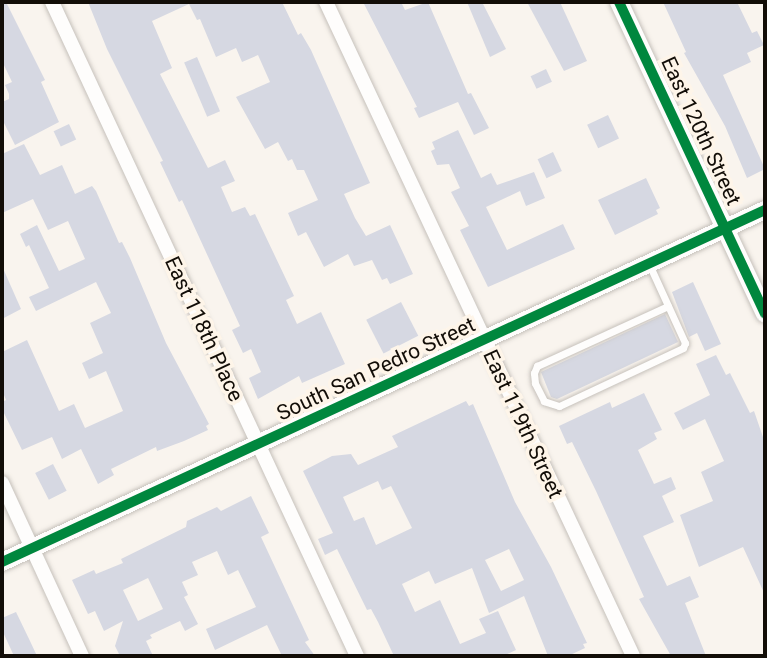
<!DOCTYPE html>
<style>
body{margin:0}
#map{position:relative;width:767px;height:658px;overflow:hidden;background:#f9f4ee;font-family:Roboto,sans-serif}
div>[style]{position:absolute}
.building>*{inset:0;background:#d6d8e2;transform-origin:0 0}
.roads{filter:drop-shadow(0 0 2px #c6c1bb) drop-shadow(0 0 2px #c6c1bb)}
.service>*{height:7px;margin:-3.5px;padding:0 3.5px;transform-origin:3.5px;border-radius:3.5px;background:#fefdfc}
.minor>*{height:14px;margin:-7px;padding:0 7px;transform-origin:7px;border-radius:7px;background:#fefdfc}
.tertiary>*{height:18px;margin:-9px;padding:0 9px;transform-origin:9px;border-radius:9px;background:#fefdfc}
.cycleway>*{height:10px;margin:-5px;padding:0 5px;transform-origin:5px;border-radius:5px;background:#00873e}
span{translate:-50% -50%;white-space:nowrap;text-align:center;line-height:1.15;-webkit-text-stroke:7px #fef5e9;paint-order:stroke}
.street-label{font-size:21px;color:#120d07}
.frame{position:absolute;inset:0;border:4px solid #120d07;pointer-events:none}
</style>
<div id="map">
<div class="building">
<div style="clip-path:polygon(2px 2px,6px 2px,45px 80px,41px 82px,59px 122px,15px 145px,2px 119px,2px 102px,9px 99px,9px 94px,5px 85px,12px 82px,2px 61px)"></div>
<div style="clip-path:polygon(88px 2px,282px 2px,298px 35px,301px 33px,311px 50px,370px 183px,344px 194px,355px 218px,366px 236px,390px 225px,413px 274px,390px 284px,387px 278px,382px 280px,372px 260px,354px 266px,348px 254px,324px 267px,306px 232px,298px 236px,288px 213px,318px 200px,304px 170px,297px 170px,292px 159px,288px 161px,278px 142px,265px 149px,236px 97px,270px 82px,258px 55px,242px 62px,236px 48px,216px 57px,200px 19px,197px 20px,189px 4px,152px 21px,172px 68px,160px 74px,208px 168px,225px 160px,235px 181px,221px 187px,232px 212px,245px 207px,250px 216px,255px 214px,294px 296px,286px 300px,297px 324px,321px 312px,345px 364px,302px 383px,299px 376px,258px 399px,249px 378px,261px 372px,251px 349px,243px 353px,232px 330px,240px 326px,182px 200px,179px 202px,160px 162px,163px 161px,107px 49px)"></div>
<div style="clip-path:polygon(363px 2px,401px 2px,405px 10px,428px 2px,468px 94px,471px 93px,489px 128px,474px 135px,458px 102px,419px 118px,414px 108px,417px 107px)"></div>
<div style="clip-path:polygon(467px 2px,482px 2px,506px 49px,490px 57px)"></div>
<div style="clip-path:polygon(527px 2px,560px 2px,587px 61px,564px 71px)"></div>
<div style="clip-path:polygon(663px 2px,737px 2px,752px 33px,757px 31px,764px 45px,747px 53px,751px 62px,723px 75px,765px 169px,747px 178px,725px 126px,684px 53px,686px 52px)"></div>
<div style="left:197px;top:57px;width:59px;height:14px;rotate:67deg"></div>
<div style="left:546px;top:69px;width:14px;height:17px;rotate:65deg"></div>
<div style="left:608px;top:115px;width:26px;height:23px;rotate:65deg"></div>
<div style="left:69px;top:124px;width:17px;height:17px;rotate:65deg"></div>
<div style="clip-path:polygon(458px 130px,481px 178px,491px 173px,497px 185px,534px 172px,545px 198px,526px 206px,520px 191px,486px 207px,507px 250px,563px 224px,575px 249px,488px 287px,460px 230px,469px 226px,451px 192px,460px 188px,449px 164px,437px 165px,431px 151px,435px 149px,432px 142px)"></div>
<div style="clip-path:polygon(24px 144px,40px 175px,62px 165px,75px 194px,92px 186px,96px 191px,119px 243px,122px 242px,130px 258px,166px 343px,209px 424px,206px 426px,208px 430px,184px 441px,157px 451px,156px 447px,111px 469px,114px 475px,98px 484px,81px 449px,62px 459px,52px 437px,22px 450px,2px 409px,2px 402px,6px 400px,2px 390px,2px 352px,27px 340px,59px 411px,74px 404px,85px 428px,123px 411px,106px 371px,89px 379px,82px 363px,103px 353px,90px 323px,111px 313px,96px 282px,36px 311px,29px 297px,49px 288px,29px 245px,26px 247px,20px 234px,37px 225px,59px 271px,85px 259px,68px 221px,48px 230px,33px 199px,2px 213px,2px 154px)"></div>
<div style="left:553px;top:152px;width:21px;height:17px;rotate:65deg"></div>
<div style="clip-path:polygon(646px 178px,660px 208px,656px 210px,658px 214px,615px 235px,598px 200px)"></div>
<div style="clip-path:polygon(2px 266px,21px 309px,2px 319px)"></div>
<div style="clip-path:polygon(693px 282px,721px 344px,705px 351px,697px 333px,689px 337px,672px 292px)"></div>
<div style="left:401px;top:302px;width:38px;height:39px;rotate:63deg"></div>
<div style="clip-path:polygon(665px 314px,678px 342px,557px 399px,551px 397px,541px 372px)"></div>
<div style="clip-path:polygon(716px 355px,726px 375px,730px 373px,750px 413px,754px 411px,765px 443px,765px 595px,743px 547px,699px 567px,680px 515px,713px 501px,701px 472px,724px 461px,705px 419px,683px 430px,674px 413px,710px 395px,696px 364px)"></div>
<div style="clip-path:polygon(644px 393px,662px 430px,654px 433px,657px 439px,638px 450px,654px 484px,671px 477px,676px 489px,662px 496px,674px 522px,643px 536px,667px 586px,690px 576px,699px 597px,685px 603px,706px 656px,671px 656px,639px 599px,644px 597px,596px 491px,572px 442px,567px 444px,559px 426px,610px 402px,612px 408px)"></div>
<div style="clip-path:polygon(evenodd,466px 401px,469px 406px,473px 404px,515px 502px,551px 567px,587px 643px,583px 644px,585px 648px,568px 656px,548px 656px,524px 596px,489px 613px,472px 568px,435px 584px,429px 571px,402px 584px,415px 612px,440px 600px,460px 644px,486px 633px,479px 619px,498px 611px,516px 650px,503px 656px,394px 656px,378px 622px,371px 609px,367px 610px,337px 549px,325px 555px,318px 539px,333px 533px,303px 471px,332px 456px,351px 454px,358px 465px,398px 447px,392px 436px,466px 401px,378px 481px,382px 490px,391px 486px,412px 528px,376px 545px,364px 517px,354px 521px,343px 497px,378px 481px,466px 401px,509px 549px,524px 580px,501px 591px,485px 560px,509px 549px)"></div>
<div style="left:53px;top:464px;width:30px;height:20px;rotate:63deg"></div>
<div style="clip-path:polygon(evenodd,251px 496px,269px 533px,261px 537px,309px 640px,305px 642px,315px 656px,282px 656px,267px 625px,215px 650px,206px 629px,256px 607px,238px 570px,228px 575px,217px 551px,192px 562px,198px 575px,182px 582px,188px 595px,184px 597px,198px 624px,185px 631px,180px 621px,150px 635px,152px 638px,146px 641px,153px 656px,120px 656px,115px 646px,123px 621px,104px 631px,95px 611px,88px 614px,72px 580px,94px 570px,96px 574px,123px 563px,121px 559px,186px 527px,187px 521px,217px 507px,221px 511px,251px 496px,148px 578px,163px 609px,138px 621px,123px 590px,148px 578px)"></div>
<div style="clip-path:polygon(16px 612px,30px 641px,37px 656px,14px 656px,2px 630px,2px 618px)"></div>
</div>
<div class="roads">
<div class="service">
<div style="left:649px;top:264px;width:87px;rotate:65.5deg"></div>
<div style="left:685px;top:343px;width:5px;rotate:112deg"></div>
<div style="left:683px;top:348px;width:137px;rotate:154.9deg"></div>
<div style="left:559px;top:406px;width:16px;rotate:-162deg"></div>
<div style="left:544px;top:401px;width:20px;rotate:-117deg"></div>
<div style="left:535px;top:383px;width:10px;rotate:-96deg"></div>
<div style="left:534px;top:373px;width:8px;rotate:-67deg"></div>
<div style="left:537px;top:366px;width:144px;rotate:-24.6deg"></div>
</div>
<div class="minor">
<div style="left:52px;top:2px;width:722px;rotate:65deg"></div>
<div style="left:326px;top:2px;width:722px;rotate:64.85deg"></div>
<div style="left:2px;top:483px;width:191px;rotate:65.2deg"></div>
</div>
<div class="tertiary">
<div style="left:619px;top:2px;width:344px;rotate:64.9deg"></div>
<div style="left:2px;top:562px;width:840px;rotate:-24.77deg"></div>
</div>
</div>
<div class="cycleway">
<div style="left:619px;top:2px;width:344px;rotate:64.9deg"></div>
<div style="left:2px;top:562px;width:840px;rotate:-24.77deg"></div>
</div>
<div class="street-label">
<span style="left:701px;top:131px;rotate:65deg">East 120th Street</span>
<span style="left:204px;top:329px;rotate:65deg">East 118th Place</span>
<span style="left:376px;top:369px;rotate:-25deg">South San Pedro Street</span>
<span style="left:523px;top:424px;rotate:65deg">East 119th Street</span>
</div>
<div class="frame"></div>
</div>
